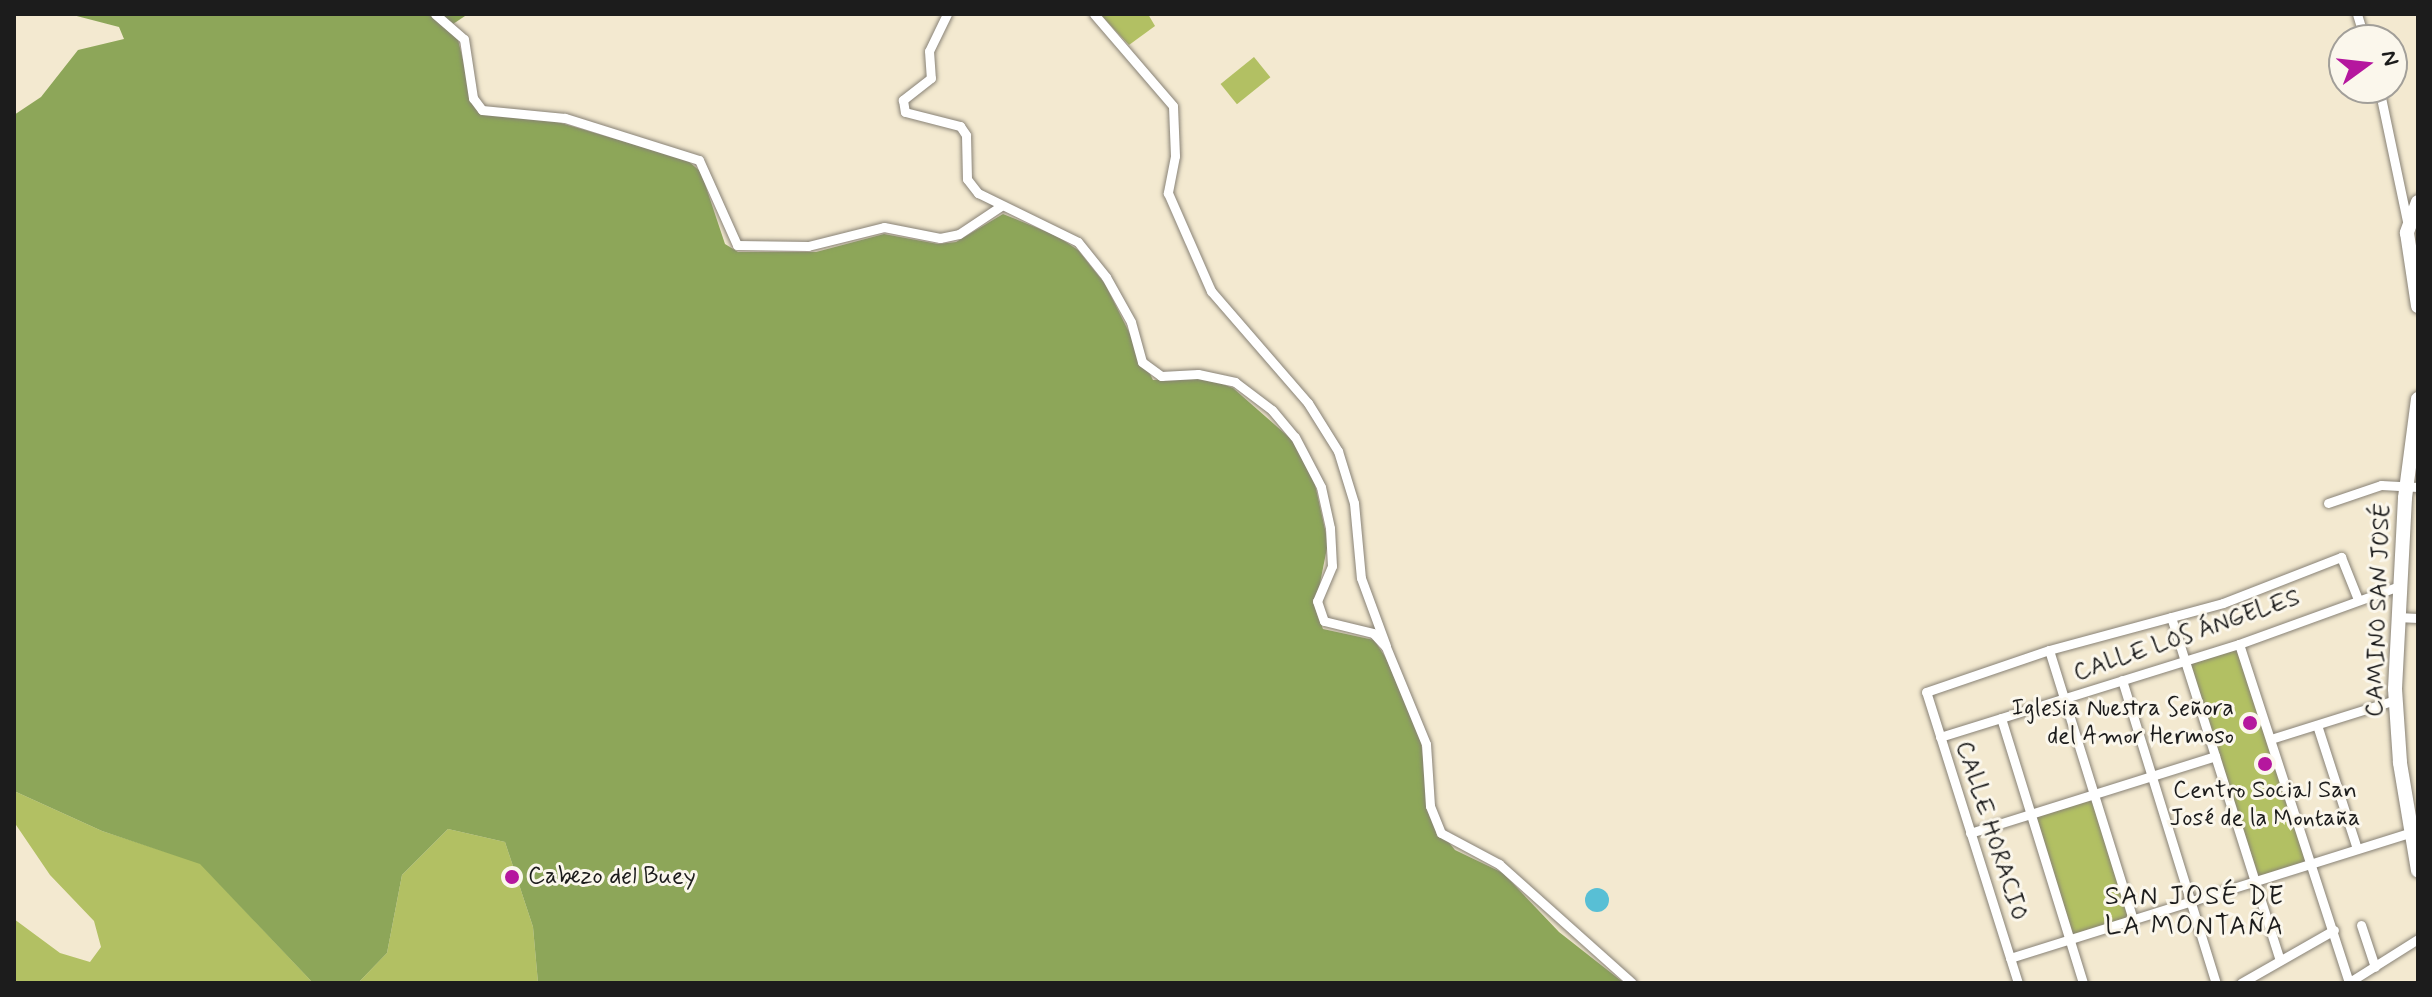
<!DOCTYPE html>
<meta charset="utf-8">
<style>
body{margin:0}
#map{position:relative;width:2432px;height:997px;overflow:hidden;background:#f3e9d0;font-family:Mynerve,sans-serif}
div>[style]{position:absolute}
.green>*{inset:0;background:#b2c063;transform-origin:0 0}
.forest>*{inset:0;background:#8da659}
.water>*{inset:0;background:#58bfd5}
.round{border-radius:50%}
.roads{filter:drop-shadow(0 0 2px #888276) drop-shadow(0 0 2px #888276)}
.minor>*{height:9px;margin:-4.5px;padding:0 4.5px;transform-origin:4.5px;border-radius:4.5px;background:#fff}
.secondary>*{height:14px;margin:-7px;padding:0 7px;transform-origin:7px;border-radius:7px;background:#fff}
.dots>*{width:22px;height:22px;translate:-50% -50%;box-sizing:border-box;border:4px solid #fbf7ec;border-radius:50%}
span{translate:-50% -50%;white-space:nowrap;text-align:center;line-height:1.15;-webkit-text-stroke:6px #fbf7ec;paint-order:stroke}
.street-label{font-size:24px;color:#1c1c1c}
.poi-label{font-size:24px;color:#1c1c1c}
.right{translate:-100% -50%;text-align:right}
.left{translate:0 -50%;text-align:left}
.neighbourhood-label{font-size:26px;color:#1c1c1c;letter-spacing:2px}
.frame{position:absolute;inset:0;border:16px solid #1c1c1c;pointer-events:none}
.north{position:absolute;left:2328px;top:24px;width:80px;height:80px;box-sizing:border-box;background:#fbf7ec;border:2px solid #a29f99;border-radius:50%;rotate:75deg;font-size:22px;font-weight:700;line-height:32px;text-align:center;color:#1c1c1c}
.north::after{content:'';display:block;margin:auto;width:28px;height:36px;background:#b5179e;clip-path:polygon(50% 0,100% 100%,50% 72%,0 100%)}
</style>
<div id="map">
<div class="green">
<div style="clip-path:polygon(1100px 14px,1148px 14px,1155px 26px,1129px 45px)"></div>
<div style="left:1254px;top:57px;width:26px;height:43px;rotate:51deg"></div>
<div style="left:2239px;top:644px;width:230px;height:57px;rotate:71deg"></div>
<div style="clip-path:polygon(14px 791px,102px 831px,200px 863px,313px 983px,14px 983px,14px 919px,60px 953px,90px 962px,101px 947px,94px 921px,50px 875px,14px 822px)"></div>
<div style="left:2094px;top:794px;width:131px;height:67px;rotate:73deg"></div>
<div style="clip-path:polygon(448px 829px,505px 842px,533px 927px,538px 983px,358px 983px,387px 953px,402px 875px)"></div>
</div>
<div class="forest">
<div style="clip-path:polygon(69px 14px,468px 14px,447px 28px,458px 40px,475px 107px,554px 121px,687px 160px,701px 172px,725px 244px,738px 252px,816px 252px,884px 234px,938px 244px,956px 242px,1003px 214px,1057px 236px,1078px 250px,1105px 284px,1153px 380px,1206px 378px,1233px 388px,1291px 439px,1312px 471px,1328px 543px,1315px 608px,1323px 629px,1374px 640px,1386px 658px,1420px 736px,1433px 823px,1455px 850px,1503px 873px,1559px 932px,1624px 983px,538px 983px,533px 927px,505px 842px,448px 829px,402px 875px,387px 953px,358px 983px,313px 983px,200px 864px,102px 831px,14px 791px,14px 115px,41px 97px,78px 50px,124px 39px,119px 27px)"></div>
</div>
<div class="water">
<div class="round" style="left:1585px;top:888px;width:24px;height:24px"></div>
</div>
<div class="roads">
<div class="minor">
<div style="left:435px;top:14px;width:38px;rotate:41deg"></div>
<div style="left:464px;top:39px;width:60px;rotate:81.3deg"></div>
<div style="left:473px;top:98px;width:15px;rotate:53deg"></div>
<div style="left:482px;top:110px;width:83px;rotate:5.5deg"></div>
<div style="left:565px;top:118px;width:140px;rotate:17.4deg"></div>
<div style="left:699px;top:160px;width:93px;rotate:65.9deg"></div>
<div style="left:737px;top:245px;width:71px;rotate:0.8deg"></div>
<div style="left:808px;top:246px;width:78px;rotate:-14deg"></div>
<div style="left:884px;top:227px;width:57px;rotate:11.1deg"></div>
<div style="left:940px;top:238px;width:19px;rotate:-12deg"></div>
<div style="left:959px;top:234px;width:50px;rotate:-33.7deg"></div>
<div style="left:947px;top:14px;width:41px;rotate:115.9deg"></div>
<div style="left:929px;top:51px;width:27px;rotate:86deg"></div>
<div style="left:931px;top:78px;width:36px;rotate:142deg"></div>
<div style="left:903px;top:100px;width:12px;rotate:81deg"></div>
<div style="left:905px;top:112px;width:57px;rotate:14.3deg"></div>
<div style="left:960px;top:126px;width:11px;rotate:56deg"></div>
<div style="left:966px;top:135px;width:44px;rotate:88.7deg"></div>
<div style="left:967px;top:179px;width:18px;rotate:52deg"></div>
<div style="left:978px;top:193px;width:111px;rotate:26.1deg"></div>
<div style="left:1078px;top:242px;width:45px;rotate:51.3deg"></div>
<div style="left:1106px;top:277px;width:51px;rotate:60.9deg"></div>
<div style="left:1131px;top:322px;width:41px;rotate:74.6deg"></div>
<div style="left:1142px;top:362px;width:24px;rotate:36deg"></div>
<div style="left:1161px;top:376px;width:37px;rotate:-3deg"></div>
<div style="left:1198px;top:374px;width:38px;rotate:12deg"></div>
<div style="left:1235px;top:382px;width:46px;rotate:37.1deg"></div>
<div style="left:1272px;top:410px;width:35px;rotate:50deg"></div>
<div style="left:1295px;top:437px;width:56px;rotate:62.5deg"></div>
<div style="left:1321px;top:487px;width:42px;rotate:77.6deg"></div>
<div style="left:1330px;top:528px;width:38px;rotate:87deg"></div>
<div style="left:1332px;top:566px;width:38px;rotate:113deg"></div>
<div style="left:1317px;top:601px;width:21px;rotate:71deg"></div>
<div style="left:1324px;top:621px;width:50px;rotate:13.8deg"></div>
<div style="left:1373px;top:633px;width:19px;rotate:47deg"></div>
<div style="left:1386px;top:647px;width:105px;rotate:67.6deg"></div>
<div style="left:1426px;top:744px;width:62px;rotate:86.3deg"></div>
<div style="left:1430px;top:806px;width:29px;rotate:68deg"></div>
<div style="left:1441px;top:833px;width:66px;rotate:28.1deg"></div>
<div style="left:1499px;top:864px;width:178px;rotate:41.8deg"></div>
<div style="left:1094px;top:14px;width:121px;rotate:49.3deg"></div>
<div style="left:1173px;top:106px;width:50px;rotate:87.7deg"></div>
<div style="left:1175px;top:156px;width:38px;rotate:101deg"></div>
<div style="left:1168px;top:193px;width:107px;rotate:66.3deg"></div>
<div style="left:1211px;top:291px;width:148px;rotate:49.1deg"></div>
<div style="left:1308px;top:403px;width:57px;rotate:58deg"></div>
<div style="left:1338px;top:451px;width:54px;rotate:72.9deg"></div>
<div style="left:1354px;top:503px;width:75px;rotate:84.7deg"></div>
<div style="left:1361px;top:578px;width:72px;rotate:69.8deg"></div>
<div style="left:2357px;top:14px;width:27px;rotate:73deg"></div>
<div style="left:2379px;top:88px;width:141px;rotate:78.1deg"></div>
<div style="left:2328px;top:503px;width:56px;rotate:-18.8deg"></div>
<div style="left:2381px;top:485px;width:37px;rotate:3deg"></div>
<div style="left:2171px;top:617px;width:360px;rotate:72.4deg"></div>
<div style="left:2397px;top:617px;width:21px;rotate:3deg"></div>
<div style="left:2239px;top:644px;width:355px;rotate:72deg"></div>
<div style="left:2049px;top:650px;width:282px;rotate:72.7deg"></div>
<div style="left:2122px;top:680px;width:317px;rotate:72.8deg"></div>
<div style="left:2001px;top:718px;width:277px;rotate:72.8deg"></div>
<div style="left:2317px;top:725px;width:130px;rotate:72.1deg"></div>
<div style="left:1940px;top:737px;width:313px;rotate:-17.3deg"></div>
<div style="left:2239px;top:644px;width:170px;rotate:-19.9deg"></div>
<div style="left:2274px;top:738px;width:127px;rotate:-17.4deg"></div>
<div style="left:1970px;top:833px;width:257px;rotate:-17.4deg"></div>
<div style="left:2361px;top:925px;width:44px;rotate:71.6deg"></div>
<div style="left:2010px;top:958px;width:421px;rotate:-17.4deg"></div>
<div style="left:2018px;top:983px;width:305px;rotate:-107.5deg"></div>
<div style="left:1926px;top:692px;width:130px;rotate:-18.9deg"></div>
<div style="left:2049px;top:650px;width:180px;rotate:-15.1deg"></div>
<div style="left:2223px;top:603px;width:127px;rotate:-21.3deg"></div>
<div style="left:2341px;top:557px;width:43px;rotate:68.2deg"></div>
<div style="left:2241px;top:983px;width:107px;rotate:-29.7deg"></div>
<div style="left:2348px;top:983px;width:83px;rotate:-32.2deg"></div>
</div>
<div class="secondary">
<div style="left:2418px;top:202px;width:33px;rotate:110deg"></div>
<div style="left:2407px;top:233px;width:74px;rotate:81.4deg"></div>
<div style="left:2418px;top:399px;width:100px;rotate:97.5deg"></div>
<div style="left:2405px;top:498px;width:191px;rotate:93deg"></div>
<div style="left:2395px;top:689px;width:74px;rotate:86.1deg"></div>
<div style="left:2400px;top:763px;width:109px;rotate:80.5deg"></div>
</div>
</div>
<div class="dots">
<div style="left:2250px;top:723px;background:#b5179e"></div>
<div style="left:2265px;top:764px;background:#b5179e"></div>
<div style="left:512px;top:877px;background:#b5179e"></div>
</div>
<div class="street-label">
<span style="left:2379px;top:610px;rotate:-88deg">CAMINO SAN JOSÉ</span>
<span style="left:2187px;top:636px;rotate:-19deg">CALLE LOS ÁNGELES</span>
<span style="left:1991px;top:831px;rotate:72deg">CALLE HORACIO</span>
</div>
<div class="poi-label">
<span class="right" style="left:2234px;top:723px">Iglesia Nuestra Señora<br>del Amor Hermoso</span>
<span style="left:2265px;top:805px">Centro Social San<br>José de la Montaña</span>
<span class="left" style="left:528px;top:877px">Cabezo del Buey</span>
</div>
<div class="neighbourhood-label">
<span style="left:2195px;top:913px">SAN JOSÉ DE<br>LA MONTAÑA</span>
</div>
<div class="frame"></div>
<div class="north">N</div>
</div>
